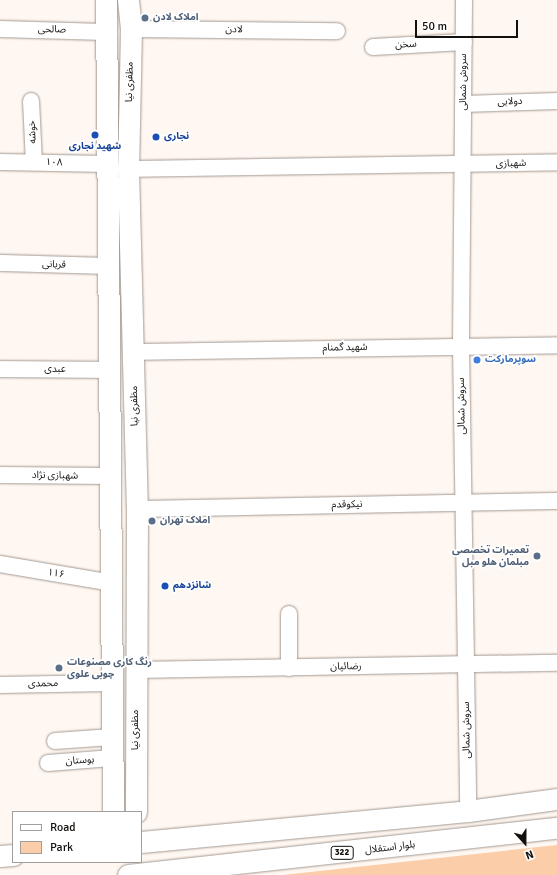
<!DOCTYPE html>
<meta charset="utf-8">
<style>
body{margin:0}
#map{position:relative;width:557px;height:875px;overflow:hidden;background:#fff7f1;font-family:Signika,"Noto Sans Arabic",sans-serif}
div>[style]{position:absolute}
.green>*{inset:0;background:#fbcea9}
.roads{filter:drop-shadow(0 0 1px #a29992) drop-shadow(0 0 1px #a29992)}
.minor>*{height:16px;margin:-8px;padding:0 8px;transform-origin:8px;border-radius:8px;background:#fff}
.major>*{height:21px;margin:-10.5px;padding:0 10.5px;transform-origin:10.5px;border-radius:10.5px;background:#fff}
.dots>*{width:11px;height:11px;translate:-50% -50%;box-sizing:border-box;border:2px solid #fff;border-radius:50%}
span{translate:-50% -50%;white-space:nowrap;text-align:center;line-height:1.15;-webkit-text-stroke:3.5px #fff;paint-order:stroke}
.shield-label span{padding:1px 3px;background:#fff;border:1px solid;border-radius:3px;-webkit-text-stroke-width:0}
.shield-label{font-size:9px;color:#120f0c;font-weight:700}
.service-label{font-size:10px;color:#4e5e75;font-weight:700}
.left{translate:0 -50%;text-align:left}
.right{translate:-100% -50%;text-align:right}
.street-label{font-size:10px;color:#120f0c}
.transit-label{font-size:10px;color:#164399;font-weight:700}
.shop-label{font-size:10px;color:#366cbe;font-weight:700}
.legend{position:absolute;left:12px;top:811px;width:130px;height:52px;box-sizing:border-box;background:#fff;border:1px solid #a09f9e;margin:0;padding:5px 7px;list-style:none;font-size:12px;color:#120f0c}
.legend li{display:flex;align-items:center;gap:8px;height:20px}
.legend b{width:20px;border:1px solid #a09f9e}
.north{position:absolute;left:505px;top:823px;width:40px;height:40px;-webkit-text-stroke:3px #fff;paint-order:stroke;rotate:159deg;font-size:11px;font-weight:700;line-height:16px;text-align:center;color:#120f0c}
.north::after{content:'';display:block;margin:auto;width:14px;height:18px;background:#120f0c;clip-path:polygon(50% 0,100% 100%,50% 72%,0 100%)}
.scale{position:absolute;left:415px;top:20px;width:103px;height:18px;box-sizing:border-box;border:2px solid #120f0c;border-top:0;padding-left:5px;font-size:12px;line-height:14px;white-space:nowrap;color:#120f0c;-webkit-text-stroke:3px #fff;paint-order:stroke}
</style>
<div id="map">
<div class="green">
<div style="clip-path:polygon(557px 845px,557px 875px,283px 875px)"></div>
</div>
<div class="roads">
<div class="minor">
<div style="left:464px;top:0;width:346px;rotate:90.5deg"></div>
<div style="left:461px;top:346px;width:465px;rotate:89.1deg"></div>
<div style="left:0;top:29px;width:105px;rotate:1.6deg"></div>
<div style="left:131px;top:29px;width:206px;rotate:0.6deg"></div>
<div style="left:373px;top:47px;width:91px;rotate:-3.1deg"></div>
<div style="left:31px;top:101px;width:61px;rotate:87.2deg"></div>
<div style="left:464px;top:104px;width:93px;rotate:-1.8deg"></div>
<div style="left:0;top:162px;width:107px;rotate:1.1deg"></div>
<div style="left:128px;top:169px;width:429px;rotate:-0.9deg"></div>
<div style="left:0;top:263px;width:108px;rotate:1.6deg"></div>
<div style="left:134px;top:352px;width:423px;rotate:-0.9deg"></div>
<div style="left:0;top:369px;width:109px;rotate:0.5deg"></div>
<div style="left:0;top:475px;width:110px;rotate:0.5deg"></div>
<div style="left:137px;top:509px;width:420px;rotate:-1.1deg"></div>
<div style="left:0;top:564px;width:114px;rotate:9.6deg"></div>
<div style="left:289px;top:668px;width:54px;rotate:-90deg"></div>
<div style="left:136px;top:670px;width:421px;rotate:-1deg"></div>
<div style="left:0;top:685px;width:111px;rotate:-1deg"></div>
<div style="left:55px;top:741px;width:57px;rotate:-4deg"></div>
<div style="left:48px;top:763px;width:64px;rotate:-4.5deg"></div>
</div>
<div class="major">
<div style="left:106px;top:0;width:812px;rotate:89.51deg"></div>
<div style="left:128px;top:0;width:29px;rotate:84deg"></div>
<div style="left:131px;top:29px;width:140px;rotate:91.2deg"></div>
<div style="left:128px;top:169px;width:340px;rotate:88.5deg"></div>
<div style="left:137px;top:509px;width:303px;rotate:90.2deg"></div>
<div style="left:141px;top:842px;width:328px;rotate:-5.4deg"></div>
<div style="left:468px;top:811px;width:90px;rotate:-7.7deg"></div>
<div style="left:0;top:856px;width:13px;rotate:-4deg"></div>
<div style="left:128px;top:875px;width:432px;rotate:-6.3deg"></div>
</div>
</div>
<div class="dots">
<div style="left:145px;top:18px;background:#5c6f8a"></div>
<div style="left:95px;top:135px;background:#1a4fb4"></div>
<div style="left:156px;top:137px;background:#1a4fb4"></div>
<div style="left:477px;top:360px;background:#3f7fe0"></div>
<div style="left:152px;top:521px;background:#5c6f8a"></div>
<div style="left:537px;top:556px;background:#5c6f8a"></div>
<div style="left:165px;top:586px;background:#1a4fb4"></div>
<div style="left:59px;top:668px;background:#5c6f8a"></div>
</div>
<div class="shield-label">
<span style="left:342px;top:853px">322</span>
</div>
<div class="service-label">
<span class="left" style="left:153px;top:18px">املاک لادن</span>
<span class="left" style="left:160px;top:521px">املاک تهران</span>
<span class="right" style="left:529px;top:556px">تعمیرات تخصصی<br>مبلمان هلو مبل</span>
<span class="left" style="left:67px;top:668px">رنگ کاری مصنوعات<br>چوبی علوی</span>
</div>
<div class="street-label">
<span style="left:52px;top:30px;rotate:1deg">صالحی</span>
<span style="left:234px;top:30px;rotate:1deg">لادن</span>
<span style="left:406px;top:45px;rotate:-3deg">سخن</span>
<span style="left:130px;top:82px;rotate:-89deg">مظفری نیا</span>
<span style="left:464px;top:82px;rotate:-90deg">سروش شمالی</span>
<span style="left:510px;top:102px;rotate:-2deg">دولابی</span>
<span style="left:33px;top:132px;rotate:-93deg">خوشه</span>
<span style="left:54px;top:163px;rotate:1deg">۱۰۸</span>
<span style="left:511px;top:164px;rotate:-2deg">شهبازی</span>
<span style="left:54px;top:265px;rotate:2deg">قربانی</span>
<span style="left:345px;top:348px;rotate:-1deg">شهید گمنام</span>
<span style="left:55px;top:370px">عبدی</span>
<span style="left:135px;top:406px;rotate:-91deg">مظفری نیا</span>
<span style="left:462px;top:406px;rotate:-91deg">سروش شمالی</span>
<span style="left:55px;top:476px;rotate:1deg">شهبازی نژاد</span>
<span style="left:347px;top:505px;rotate:-1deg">نیکوقدم</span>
<span style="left:56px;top:574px;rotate:9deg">۱۱۶</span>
<span style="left:346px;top:667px;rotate:-1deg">رضائیان</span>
<span style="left:43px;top:684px;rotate:-1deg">محمدی</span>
<span style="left:136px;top:730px;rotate:-90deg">مظفری نیا</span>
<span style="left:467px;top:730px;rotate:-91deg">سروش شمالی</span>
<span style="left:80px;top:761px;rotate:-4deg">بوستان</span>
<span style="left:390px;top:848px;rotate:-7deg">بلوار استقلال</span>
</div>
<div class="transit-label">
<span class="left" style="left:164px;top:137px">نجاری</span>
<span style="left:95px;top:147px">شهید نجاری</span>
<span class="left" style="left:173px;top:586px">شانزدهم</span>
</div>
<div class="shop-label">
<span class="left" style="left:485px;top:360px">سوپرمارکت</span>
</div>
<ul class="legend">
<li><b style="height:5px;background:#fff"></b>Road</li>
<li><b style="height:11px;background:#fbcea9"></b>Park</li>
</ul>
<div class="north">N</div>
<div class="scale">50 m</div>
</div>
